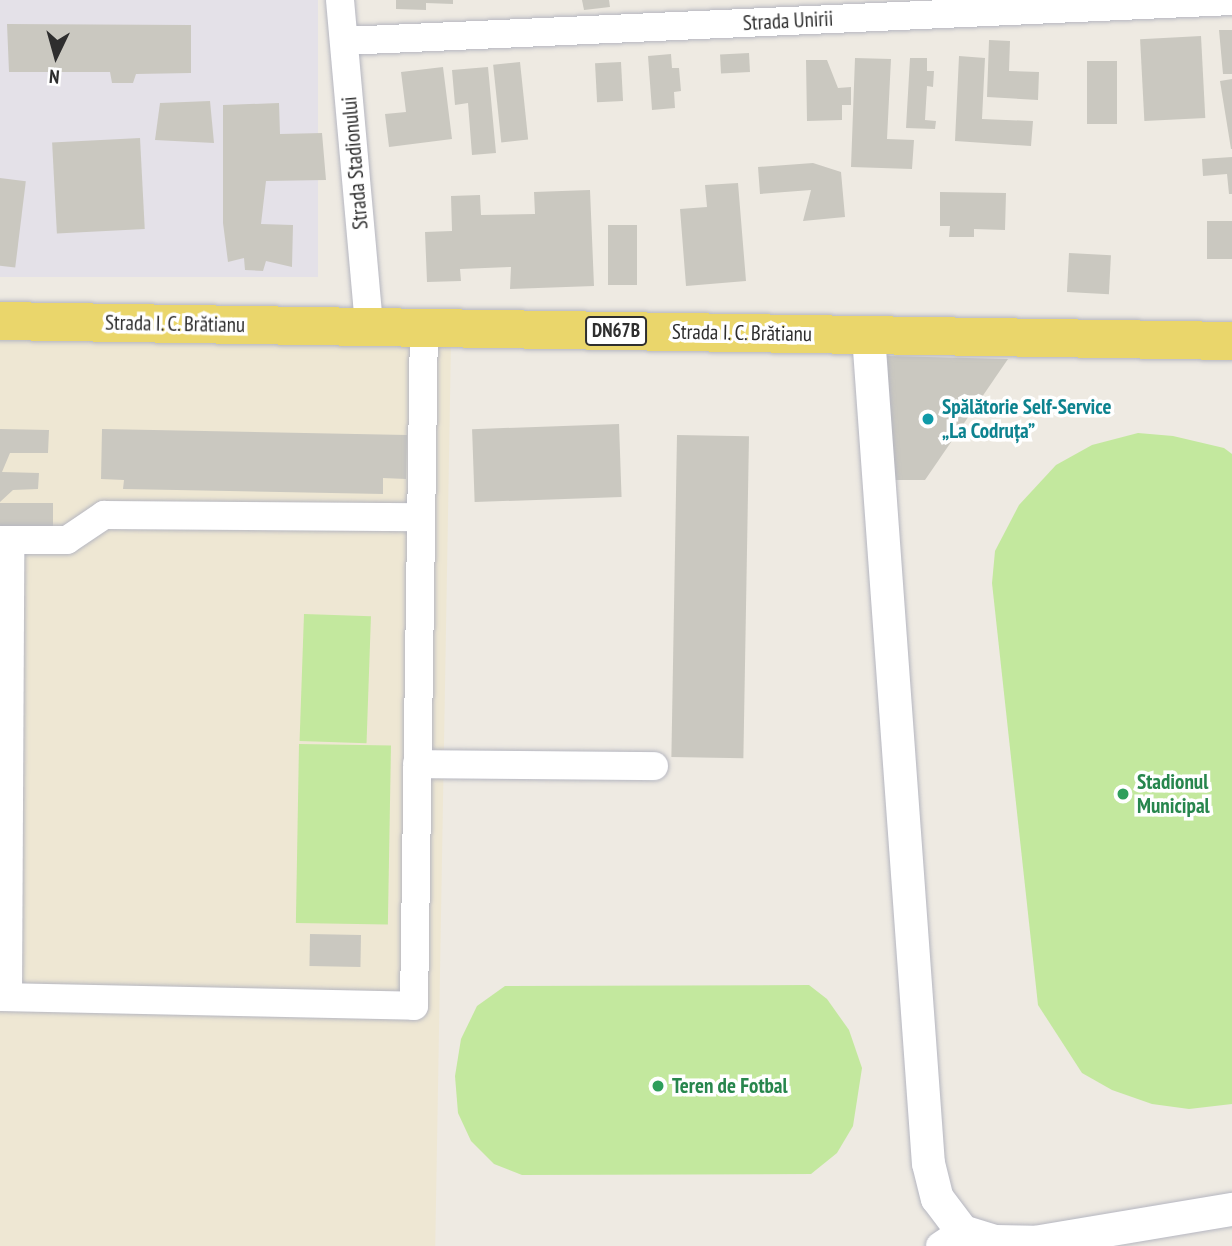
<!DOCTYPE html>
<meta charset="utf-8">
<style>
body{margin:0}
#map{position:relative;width:1232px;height:1246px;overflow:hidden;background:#eeeae2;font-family:"PT Sans Narrow",sans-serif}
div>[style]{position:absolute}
.industrial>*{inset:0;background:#e4e1e8;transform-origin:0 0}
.education>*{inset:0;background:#eee7d3;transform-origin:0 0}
.pitch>*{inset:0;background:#c3e89e;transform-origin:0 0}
.building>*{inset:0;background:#cac8c0;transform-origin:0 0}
.roads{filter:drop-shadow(0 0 2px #b5b6c0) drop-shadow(0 0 2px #b5b6c0)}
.minor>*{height:28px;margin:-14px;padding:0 14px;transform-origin:14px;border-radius:14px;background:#fff}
.tertiary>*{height:33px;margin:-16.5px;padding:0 16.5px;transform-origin:16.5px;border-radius:16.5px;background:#fff}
.primary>*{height:38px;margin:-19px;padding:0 19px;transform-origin:19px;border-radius:19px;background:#ead66b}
.dots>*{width:19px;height:19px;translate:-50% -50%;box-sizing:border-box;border:4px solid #fff;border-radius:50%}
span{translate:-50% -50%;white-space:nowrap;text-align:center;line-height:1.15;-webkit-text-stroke:7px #fff;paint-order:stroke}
.shield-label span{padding:2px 5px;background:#fff;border:2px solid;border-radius:5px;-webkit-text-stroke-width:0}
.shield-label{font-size:19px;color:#2e2e2e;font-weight:700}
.street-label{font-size:21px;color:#2e2e2e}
.culture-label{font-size:21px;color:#0d838f;font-weight:700}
.left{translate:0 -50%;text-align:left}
.leisure-label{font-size:21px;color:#27864d;font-weight:700}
.north{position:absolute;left:21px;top:21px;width:70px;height:70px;-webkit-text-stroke:5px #fff;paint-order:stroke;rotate:185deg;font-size:19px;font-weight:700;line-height:28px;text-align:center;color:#2e2e2e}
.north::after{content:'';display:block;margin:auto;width:24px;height:32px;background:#2e2e2e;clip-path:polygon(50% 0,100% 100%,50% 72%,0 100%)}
</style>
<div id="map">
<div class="industrial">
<div style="left:0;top:0;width:318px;height:277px"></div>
</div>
<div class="education">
<div style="left:0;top:339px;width:451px;height:907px;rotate:1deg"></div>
</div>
<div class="pitch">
<div style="clip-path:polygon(1138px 433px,1173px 436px,1224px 448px,1232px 454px,1232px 1104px,1189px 1109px,1152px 1104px,1112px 1090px,1082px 1073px,1038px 1005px,992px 583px,995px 551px,1019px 505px,1056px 465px,1092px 445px)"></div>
<div style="left:304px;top:614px;width:67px;height:127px;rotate:2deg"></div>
<div style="left:299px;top:744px;width:92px;height:179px;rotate:1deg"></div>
<div style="clip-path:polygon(809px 985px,827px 999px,849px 1030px,862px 1068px,853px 1126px,837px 1153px,811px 1174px,522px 1175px,494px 1164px,471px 1141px,458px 1113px,455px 1076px,461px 1039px,477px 1006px,505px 986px)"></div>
</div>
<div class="building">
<div style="clip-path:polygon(396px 0,453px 0,453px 4px,426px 3px,426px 10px,396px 9px)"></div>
<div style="clip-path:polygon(582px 0,609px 0,610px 7px,584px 10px)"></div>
<div style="clip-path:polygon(7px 24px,191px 25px,191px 73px,136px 74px,133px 83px,112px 83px,110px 72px,9px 72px)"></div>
<div style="clip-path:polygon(1219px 30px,1232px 30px,1232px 74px,1223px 74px)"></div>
<div style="left:1201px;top:36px;width:82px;height:61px;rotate:87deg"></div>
<div style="clip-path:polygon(989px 40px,1010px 41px,1009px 71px,1039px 72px,1038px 100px,987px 97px)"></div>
<div style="left:749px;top:53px;width:19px;height:29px;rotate:87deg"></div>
<div style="clip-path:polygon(671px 54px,672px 68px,679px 68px,681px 91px,674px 92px,675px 108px,652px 110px,648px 56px)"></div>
<div style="clip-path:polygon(959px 56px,985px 58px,982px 119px,1033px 121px,1031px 146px,955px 141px)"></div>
<div style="clip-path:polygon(855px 58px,891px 59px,887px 139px,914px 140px,912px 169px,851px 167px)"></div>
<div style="clip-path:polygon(910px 58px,927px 58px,927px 71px,934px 71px,933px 87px,927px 86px,925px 120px,936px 121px,935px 129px,906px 128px)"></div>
<div style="clip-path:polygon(806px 60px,827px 60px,838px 88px,851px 87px,851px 105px,842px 105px,842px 120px,807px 121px)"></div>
<div style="left:1087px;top:61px;width:30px;height:63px"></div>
<div style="left:520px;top:62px;width:78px;height:27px;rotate:84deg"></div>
<div style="left:621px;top:62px;width:39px;height:26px;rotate:87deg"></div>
<div style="clip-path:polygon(443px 67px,452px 139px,389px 147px,385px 114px,406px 112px,401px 72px)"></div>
<div style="clip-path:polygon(488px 67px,496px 153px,472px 155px,468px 103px,455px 105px,452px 70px)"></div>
<div style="clip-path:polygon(1232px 79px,1232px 149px,1231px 149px,1220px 81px)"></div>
<div style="clip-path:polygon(210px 101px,214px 143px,155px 140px,160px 103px)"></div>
<div style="clip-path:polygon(279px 103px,280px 134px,322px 133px,326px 180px,266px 181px,261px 224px,293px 225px,292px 267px,266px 261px,263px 271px,245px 270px,244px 258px,228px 262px,223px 223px,223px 105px)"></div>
<div style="left:140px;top:138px;width:91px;height:88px;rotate:87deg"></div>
<div style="clip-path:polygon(1232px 157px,1232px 194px,1229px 194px,1227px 174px,1203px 176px,1202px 159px)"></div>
<div style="clip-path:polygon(813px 163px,841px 172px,845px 217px,803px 221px,811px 190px,760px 194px,758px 167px)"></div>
<div style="left:0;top:178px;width:26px;height:87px;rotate:7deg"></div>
<div style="clip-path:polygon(738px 183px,746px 281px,686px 286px,680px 209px,707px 207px,705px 185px)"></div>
<div style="clip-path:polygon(590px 190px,594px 286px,510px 289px,511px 267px,460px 269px,461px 281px,427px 282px,425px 232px,452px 231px,451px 196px,480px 195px,481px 215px,535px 214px,534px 192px)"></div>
<div style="clip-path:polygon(940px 192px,1006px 193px,1005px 230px,974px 229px,974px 237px,949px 237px,950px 226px,940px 226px)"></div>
<div style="left:1207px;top:221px;width:25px;height:38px"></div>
<div style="left:608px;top:225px;width:29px;height:60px"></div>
<div style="left:1069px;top:253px;width:42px;height:39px;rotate:3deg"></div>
<div style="clip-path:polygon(887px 356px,1008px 359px,925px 480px,892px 480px)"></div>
<div style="left:619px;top:424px;width:73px;height:147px;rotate:88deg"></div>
<div style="clip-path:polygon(0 429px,49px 430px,48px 453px,10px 453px,2px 472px,39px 473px,38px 489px,13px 490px,0 502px)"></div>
<div style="clip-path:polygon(102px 429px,407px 435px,406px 479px,383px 478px,383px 494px,123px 489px,124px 480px,101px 479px)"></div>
<div style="left:677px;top:435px;width:72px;height:322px;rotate:1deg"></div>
<div style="left:0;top:503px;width:53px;height:27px"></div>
<div style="left:310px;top:934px;width:51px;height:32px;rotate:1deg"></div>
</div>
<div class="roads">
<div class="minor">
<div style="left:340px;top:0;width:328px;rotate:84.9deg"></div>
<div style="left:344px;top:41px;width:889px;rotate:-2.58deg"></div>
<div style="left:0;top:540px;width:67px"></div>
<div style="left:67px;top:540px;width:45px;rotate:-34deg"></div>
<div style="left:104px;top:515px;width:317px;rotate:0.4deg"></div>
<div style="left:417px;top:764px;width:237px;rotate:0.5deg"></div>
<div style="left:8px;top:996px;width:455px;rotate:-89.7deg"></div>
<div style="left:0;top:997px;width:414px;rotate:1.2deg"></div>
<div style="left:414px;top:1006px;width:679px;rotate:-89.16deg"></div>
<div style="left:940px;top:1246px;width:27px;rotate:-34deg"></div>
</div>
<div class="tertiary">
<div style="left:868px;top:335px;width:830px;rotate:85.86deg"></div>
<div style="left:928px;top:1163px;width:36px;rotate:76deg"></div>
<div style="left:937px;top:1198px;width:41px;rotate:52.9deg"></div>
<div style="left:962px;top:1231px;width:34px;rotate:17deg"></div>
<div style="left:995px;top:1241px;width:39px;rotate:1deg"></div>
<div style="left:1034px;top:1242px;width:201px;rotate:-9.5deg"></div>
</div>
<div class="primary">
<div style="left:0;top:321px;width:1232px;rotate:0.93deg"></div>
</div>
</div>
<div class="dots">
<div style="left:928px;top:419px;background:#0f9aa8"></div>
<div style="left:1123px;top:794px;background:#2e9e5b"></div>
<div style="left:658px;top:1086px;background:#2e9e5b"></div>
</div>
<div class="shield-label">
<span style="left:616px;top:331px">DN67B</span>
</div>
<div class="street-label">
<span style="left:788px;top:21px;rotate:-3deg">Strada Unirii</span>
<span style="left:355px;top:163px;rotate:-95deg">Strada Stadionului</span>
<span style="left:175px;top:324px;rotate:1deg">Strada I. C. Brătianu</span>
<span style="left:742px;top:333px;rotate:1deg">Strada I. C. Brătianu</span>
</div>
<div class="culture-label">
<span class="left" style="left:942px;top:419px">Spălătorie Self-Service<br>„La Codruța”</span>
</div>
<div class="leisure-label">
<span class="left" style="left:1137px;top:794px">Stadionul<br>Municipal</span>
<span class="left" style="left:672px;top:1086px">Teren de Fotbal</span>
</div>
<div class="north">N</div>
</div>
